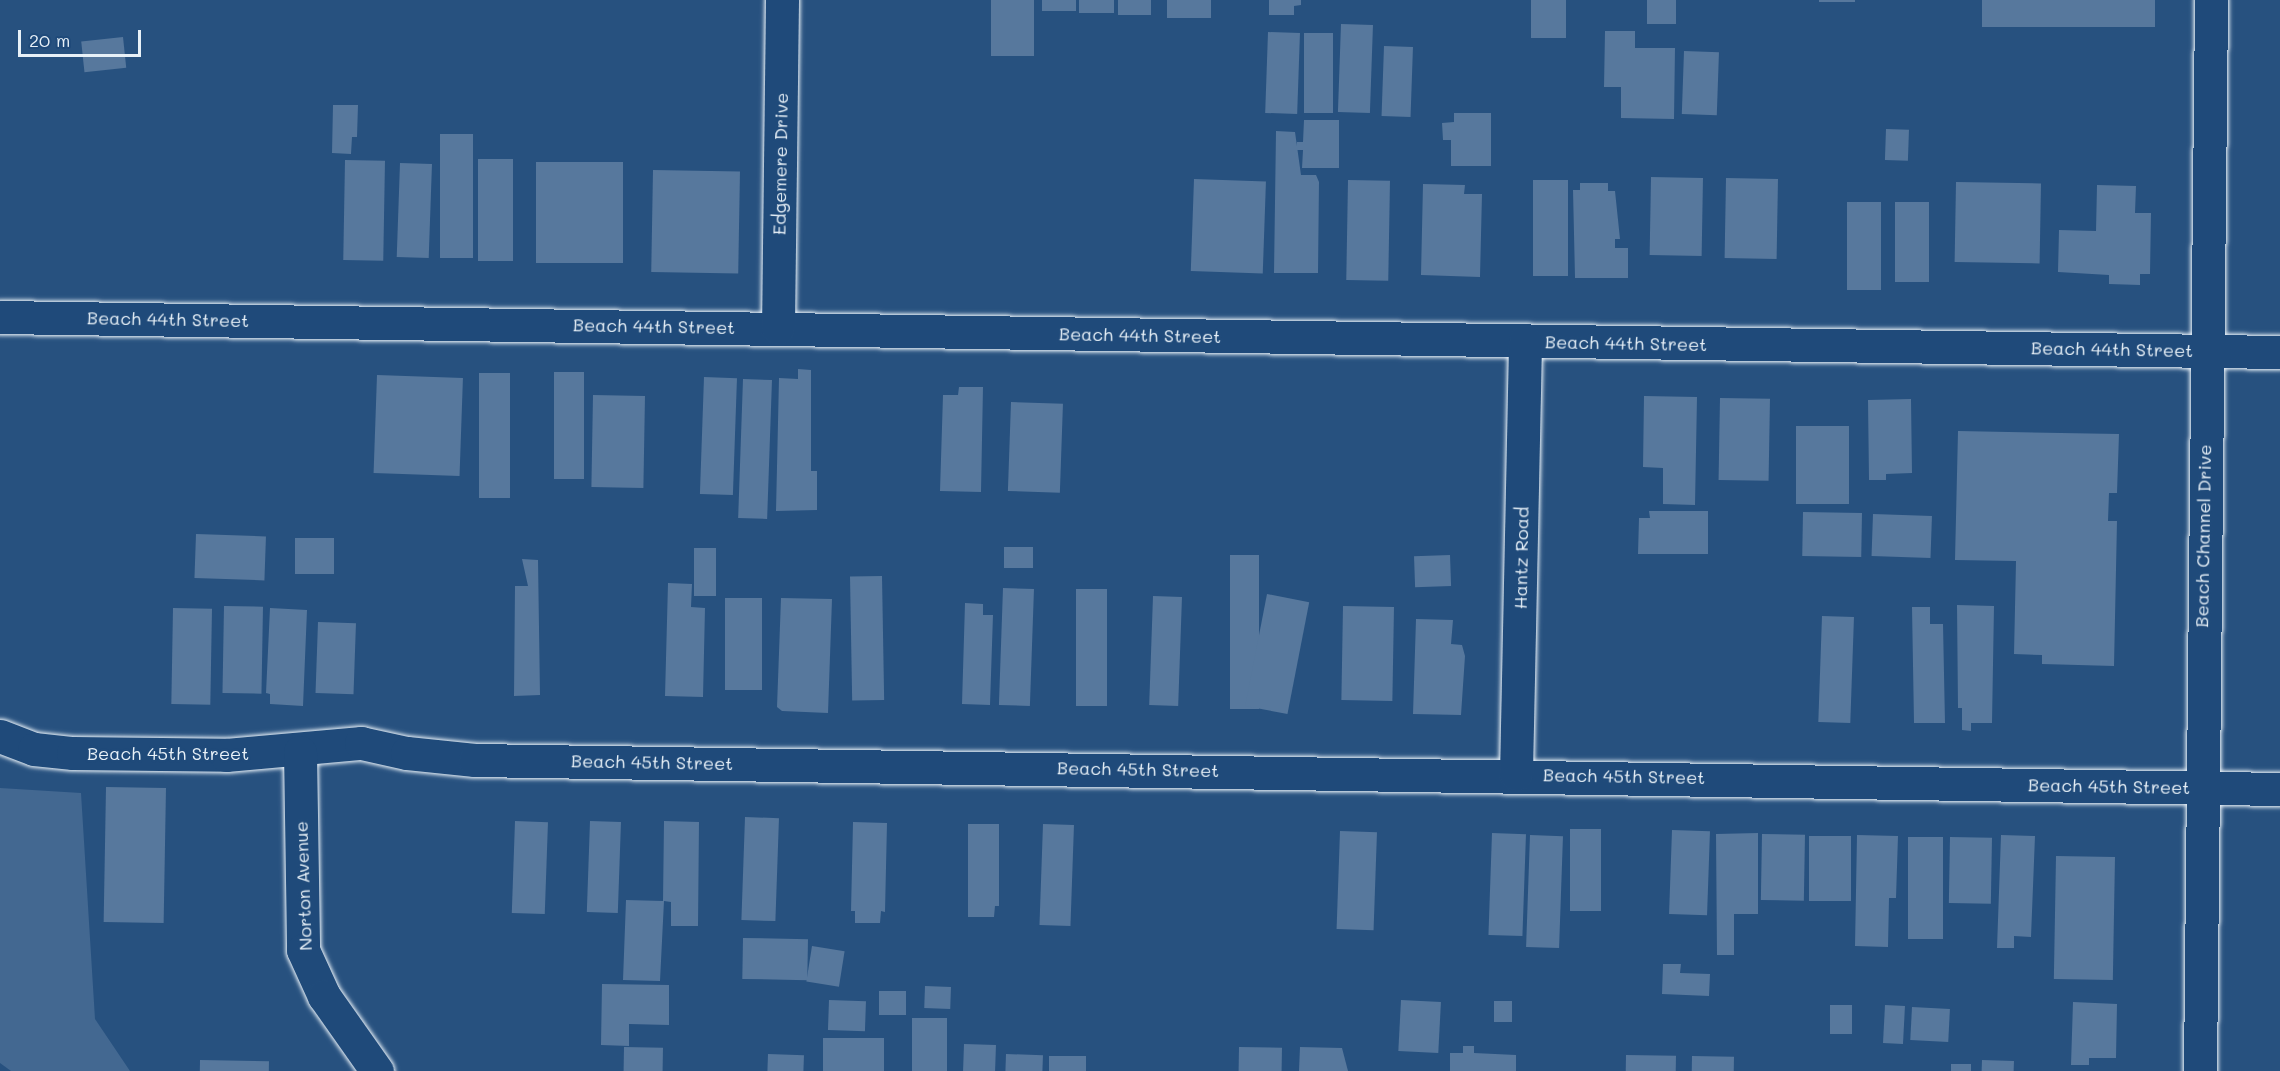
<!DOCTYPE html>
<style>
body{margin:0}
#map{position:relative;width:2280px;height:1071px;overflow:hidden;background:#27517f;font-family:Mali,sans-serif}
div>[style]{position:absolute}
.green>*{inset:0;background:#436891}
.building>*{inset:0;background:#57789d;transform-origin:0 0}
.roads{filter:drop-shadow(0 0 2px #e8f1f8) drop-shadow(0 0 2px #e8f1f8)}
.minor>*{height:33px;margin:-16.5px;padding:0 16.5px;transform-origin:16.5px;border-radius:16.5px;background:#1f4a7a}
.primary>*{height:33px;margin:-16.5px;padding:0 16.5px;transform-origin:16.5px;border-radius:16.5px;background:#1f4a7a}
span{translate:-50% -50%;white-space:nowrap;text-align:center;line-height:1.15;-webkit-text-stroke:5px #1f4a7a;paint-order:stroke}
.street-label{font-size:18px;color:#e8f1f8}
.scale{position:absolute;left:18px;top:30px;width:123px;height:27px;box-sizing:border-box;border:3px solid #e8f1f8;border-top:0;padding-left:8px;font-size:18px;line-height:21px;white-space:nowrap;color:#e8f1f8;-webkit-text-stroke:4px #1f4a7a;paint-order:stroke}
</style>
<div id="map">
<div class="green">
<div style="clip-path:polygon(0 788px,81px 793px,95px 1019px,130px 1071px,11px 1071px,0 1063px)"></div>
</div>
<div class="building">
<div style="left:991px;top:0;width:43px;height:56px"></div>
<div style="left:1042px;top:0;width:34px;height:11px"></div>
<div style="left:1079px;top:0;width:35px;height:13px"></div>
<div style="left:1118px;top:0;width:33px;height:15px"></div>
<div style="left:1167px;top:0;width:44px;height:18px"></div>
<div style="clip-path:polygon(1269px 0,1301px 0,1301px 5px,1294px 6px,1294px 15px,1269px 15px)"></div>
<div style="left:1531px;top:0;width:35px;height:38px"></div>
<div style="left:1647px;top:0;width:29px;height:24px"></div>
<div style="left:1819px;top:0;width:36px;height:2px"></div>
<div style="left:1982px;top:0;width:173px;height:27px"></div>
<div style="left:1341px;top:24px;width:32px;height:88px;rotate:2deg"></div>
<div style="clip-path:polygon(1605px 31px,1635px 31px,1635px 48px,1675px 48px,1674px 119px,1621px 118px,1621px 87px,1604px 87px)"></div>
<div style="left:1268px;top:32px;width:32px;height:81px;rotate:2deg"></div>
<div style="left:1304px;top:33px;width:29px;height:80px"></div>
<div style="left:123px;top:37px;width:31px;height:42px;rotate:84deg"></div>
<div style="left:1384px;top:46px;width:29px;height:70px;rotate:2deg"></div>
<div style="left:1684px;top:51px;width:35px;height:63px;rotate:2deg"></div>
<div style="clip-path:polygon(333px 105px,358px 105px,357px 137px,352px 137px,351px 154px,332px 153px)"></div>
<div style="clip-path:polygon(1454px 113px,1491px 113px,1491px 166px,1451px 166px,1451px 140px,1443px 140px,1442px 123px,1454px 122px)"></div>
<div style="clip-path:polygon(1304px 120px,1339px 120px,1339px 168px,1302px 168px,1303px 150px,1296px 150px,1297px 142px,1303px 142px)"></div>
<div style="left:1886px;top:129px;width:23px;height:31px;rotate:2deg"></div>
<div style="clip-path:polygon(1276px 131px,1295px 132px,1301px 175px,1316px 175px,1319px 182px,1318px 273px,1274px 273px)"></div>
<div style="left:440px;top:134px;width:33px;height:124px"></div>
<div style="left:478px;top:159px;width:35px;height:102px"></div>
<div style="left:345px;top:160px;width:40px;height:100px;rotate:1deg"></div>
<div style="left:536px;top:162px;width:87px;height:101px"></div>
<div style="left:400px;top:163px;width:32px;height:94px;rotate:2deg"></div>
<div style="left:653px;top:170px;width:87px;height:102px;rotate:1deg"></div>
<div style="left:1651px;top:177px;width:52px;height:78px;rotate:1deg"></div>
<div style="left:1726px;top:178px;width:52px;height:80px;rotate:1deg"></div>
<div style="left:1194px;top:179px;width:72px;height:92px;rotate:2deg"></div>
<div style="left:1348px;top:180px;width:42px;height:100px;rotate:1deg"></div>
<div style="left:1533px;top:180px;width:35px;height:96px"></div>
<div style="left:1956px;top:182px;width:85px;height:80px;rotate:1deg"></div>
<div style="clip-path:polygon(1580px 183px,1608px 183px,1608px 191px,1615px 191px,1620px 239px,1615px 239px,1615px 248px,1628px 248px,1628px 278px,1575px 278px,1573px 190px,1580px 190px)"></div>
<div style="clip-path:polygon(1423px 184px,1465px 185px,1464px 194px,1482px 194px,1480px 277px,1421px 275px)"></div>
<div style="clip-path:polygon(2097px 185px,2136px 186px,2135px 213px,2151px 213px,2150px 274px,2140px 274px,2140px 285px,2109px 284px,2109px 275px,2058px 272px,2059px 230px,2096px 231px)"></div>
<div style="left:1847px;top:202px;width:34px;height:88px"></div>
<div style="left:1895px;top:202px;width:34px;height:80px"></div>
<div style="clip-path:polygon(798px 369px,811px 370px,811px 471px,817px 471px,817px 510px,776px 511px,779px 378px,798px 379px)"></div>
<div style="left:554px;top:372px;width:30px;height:107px"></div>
<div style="left:479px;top:373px;width:31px;height:125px"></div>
<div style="left:377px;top:375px;width:86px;height:98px;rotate:2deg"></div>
<div style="left:704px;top:377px;width:33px;height:117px;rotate:2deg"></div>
<div style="left:743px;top:379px;width:29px;height:139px;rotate:2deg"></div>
<div style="clip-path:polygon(959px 387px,983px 387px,981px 492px,940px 491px,943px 395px,958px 395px)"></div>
<div style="left:593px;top:395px;width:52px;height:92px;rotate:1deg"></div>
<div style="clip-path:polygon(1644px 396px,1697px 397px,1695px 505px,1663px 504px,1663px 468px,1643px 467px)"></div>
<div style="left:1720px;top:398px;width:50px;height:82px;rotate:1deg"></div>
<div style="clip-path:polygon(1911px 399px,1912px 473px,1886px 474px,1886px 480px,1869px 480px,1868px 400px)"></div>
<div style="left:1011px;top:402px;width:52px;height:89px;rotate:2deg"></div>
<div style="left:1796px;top:426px;width:53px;height:78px"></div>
<div style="clip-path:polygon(1958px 431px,2119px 434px,2117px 493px,2109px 493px,2108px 521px,2117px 521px,2114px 666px,2042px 664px,2042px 655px,2014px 654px,2016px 561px,1955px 560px)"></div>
<div style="clip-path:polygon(1649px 511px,1708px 511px,1708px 554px,1638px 554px,1639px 518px,1650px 518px)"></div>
<div style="left:1803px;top:512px;width:59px;height:44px;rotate:1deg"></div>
<div style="left:1873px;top:514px;width:59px;height:42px;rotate:2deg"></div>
<div style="left:196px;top:534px;width:70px;height:44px;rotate:2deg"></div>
<div style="left:295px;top:538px;width:39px;height:36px"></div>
<div style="left:1004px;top:547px;width:29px;height:21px"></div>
<div style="left:694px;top:548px;width:22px;height:48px"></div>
<div style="left:1230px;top:555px;width:29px;height:154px"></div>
<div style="left:1450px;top:555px;width:31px;height:36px;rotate:88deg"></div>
<div style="clip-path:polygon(522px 559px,538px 560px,540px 695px,514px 696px,515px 586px,528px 586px)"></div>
<div style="left:882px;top:576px;width:124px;height:32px;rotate:89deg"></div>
<div style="clip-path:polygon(668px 583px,692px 584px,691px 607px,705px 608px,703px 697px,665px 696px)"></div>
<div style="left:1003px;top:588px;width:31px;height:117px;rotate:2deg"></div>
<div style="left:1076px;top:589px;width:31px;height:117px"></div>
<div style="left:1267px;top:594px;width:43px;height:114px;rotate:11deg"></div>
<div style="left:1153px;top:596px;width:29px;height:109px;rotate:2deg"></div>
<div style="left:725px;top:598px;width:37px;height:92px"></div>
<div style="clip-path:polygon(781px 598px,832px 599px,828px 713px,782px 711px,777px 707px)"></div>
<div style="clip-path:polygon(965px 603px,983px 604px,983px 615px,993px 615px,990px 705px,962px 704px)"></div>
<div style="clip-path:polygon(1957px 605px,1994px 606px,1992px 723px,1971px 723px,1971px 731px,1962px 730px,1962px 708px,1958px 708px)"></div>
<div style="left:224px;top:606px;width:39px;height:87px;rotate:1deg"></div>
<div style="left:1343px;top:606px;width:51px;height:94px;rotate:1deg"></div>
<div style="clip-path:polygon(1912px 607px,1930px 607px,1930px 624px,1943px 624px,1945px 723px,1914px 723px)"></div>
<div style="left:173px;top:608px;width:39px;height:96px;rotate:1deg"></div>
<div style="clip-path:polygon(270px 608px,307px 610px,303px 706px,270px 704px,270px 694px,266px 693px)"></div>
<div style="left:1822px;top:616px;width:32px;height:106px;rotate:2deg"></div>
<div style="clip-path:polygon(1416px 619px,1453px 620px,1451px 644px,1462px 645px,1465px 656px,1461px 715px,1413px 714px)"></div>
<div style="left:318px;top:622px;width:38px;height:71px;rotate:2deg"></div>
<div style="left:106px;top:787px;width:60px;height:135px;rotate:1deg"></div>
<div style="left:745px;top:817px;width:34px;height:103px;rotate:2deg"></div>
<div style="left:515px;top:821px;width:33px;height:92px;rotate:2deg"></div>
<div style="left:590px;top:821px;width:31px;height:91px;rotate:2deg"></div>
<div style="clip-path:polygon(664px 821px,699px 822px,698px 926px,671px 926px,671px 902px,664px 901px,660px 981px,623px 980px,626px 900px,663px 901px)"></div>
<div style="clip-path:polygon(853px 822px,887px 823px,885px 912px,881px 911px,880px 923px,855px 923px,855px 911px,851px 911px)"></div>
<div style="clip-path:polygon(968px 824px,999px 824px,999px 906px,995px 906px,994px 917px,968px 917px)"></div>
<div style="left:1043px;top:824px;width:31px;height:101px;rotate:2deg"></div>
<div style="left:1570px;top:829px;width:31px;height:82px"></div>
<div style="left:1672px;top:830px;width:38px;height:84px;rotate:2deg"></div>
<div style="left:1340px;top:831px;width:37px;height:98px;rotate:2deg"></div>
<div style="left:1492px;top:833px;width:34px;height:102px;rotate:2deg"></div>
<div style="clip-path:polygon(1758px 833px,1758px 914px,1734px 914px,1734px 955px,1717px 955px,1716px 834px)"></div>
<div style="left:1762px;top:834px;width:43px;height:66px;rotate:1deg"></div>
<div style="left:1530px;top:835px;width:33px;height:112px;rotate:2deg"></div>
<div style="clip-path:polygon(1857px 835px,1898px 836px,1896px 898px,1889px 898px,1888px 947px,1855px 946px)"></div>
<div style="clip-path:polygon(2001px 835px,2035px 836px,2031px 937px,2014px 936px,2014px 948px,1997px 948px)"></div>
<div style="left:1809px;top:836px;width:42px;height:65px"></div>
<div style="left:1908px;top:837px;width:35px;height:102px"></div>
<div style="left:1950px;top:837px;width:42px;height:66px;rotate:1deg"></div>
<div style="left:2056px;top:856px;width:59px;height:123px;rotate:1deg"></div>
<div style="left:743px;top:938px;width:65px;height:41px;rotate:1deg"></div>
<div style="left:812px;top:946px;width:33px;height:36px;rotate:9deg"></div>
<div style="clip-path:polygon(1663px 964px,1681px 964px,1680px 973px,1710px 974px,1709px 996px,1662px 994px)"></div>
<div style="clip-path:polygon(602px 984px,669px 985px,669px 1025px,629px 1024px,629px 1046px,601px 1045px)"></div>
<div style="left:925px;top:986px;width:26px;height:22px;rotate:2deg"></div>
<div style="left:879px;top:991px;width:27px;height:24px"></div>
<div style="left:829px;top:1000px;width:37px;height:30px;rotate:2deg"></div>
<div style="left:1401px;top:1000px;width:40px;height:51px;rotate:3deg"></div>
<div style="left:1494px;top:1001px;width:18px;height:21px"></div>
<div style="clip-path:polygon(2073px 1002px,2117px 1004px,2116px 1058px,2089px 1058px,2089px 1065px,2071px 1065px)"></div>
<div style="left:1830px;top:1005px;width:22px;height:29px"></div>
<div style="left:1885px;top:1005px;width:20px;height:38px;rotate:3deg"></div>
<div style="left:1912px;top:1007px;width:38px;height:33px;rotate:3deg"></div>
<div style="left:912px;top:1018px;width:35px;height:53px"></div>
<div style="left:823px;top:1038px;width:61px;height:33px"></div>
<div style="left:964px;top:1044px;width:32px;height:27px;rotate:2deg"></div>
<div style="clip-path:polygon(1463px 1046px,1474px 1046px,1474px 1053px,1516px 1055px,1516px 1071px,1450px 1071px,1450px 1053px,1463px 1053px)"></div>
<div style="left:624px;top:1047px;width:39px;height:24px;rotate:1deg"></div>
<div style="left:1239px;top:1047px;width:43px;height:24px;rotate:1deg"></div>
<div style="clip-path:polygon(1300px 1047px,1342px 1048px,1348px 1071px,1299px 1071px)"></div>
<div style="left:768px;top:1054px;width:36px;height:17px;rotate:2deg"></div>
<div style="left:1006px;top:1054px;width:37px;height:17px;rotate:2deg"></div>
<div style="left:1626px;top:1055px;width:50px;height:16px;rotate:1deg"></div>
<div style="left:1049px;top:1056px;width:37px;height:15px"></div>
<div style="left:1692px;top:1056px;width:42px;height:15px;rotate:1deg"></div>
<div style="left:200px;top:1060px;width:69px;height:11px;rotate:1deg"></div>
<div style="left:1982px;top:1060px;width:32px;height:11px;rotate:2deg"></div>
<div style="left:1951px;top:1064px;width:20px;height:7px"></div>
</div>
<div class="roads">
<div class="minor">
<div style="left:0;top:317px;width:2280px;rotate:0.88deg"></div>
<div style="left:778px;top:328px;width:328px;rotate:-89.3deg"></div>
<div style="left:0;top:736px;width:36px;rotate:21deg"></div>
<div style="left:34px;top:749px;width:39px;rotate:6deg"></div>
<div style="left:73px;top:753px;width:153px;rotate:0.7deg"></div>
<div style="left:226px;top:755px;width:136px;rotate:-5.1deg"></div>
<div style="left:361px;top:743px;width:47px;rotate:12.3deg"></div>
<div style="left:407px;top:753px;width:68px;rotate:5.9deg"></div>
<div style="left:475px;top:760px;width:1805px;rotate:0.92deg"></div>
<div style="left:300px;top:752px;width:198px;rotate:89.1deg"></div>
<div style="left:303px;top:950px;width:51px;rotate:65.5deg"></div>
<div style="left:324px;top:996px;width:92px;rotate:54.8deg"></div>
<div style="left:1516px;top:774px;width:433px;rotate:-88.8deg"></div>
</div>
<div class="primary">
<div style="left:2200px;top:1071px;width:1071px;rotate:-89.41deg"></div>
</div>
</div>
<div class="street-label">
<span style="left:780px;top:164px;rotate:-89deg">Edgemere Drive</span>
<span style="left:168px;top:319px;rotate:1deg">Beach 44th Street</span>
<span style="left:654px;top:326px;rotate:1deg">Beach 44th Street</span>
<span style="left:1140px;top:335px;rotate:1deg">Beach 44th Street</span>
<span style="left:1626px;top:343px;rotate:1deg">Beach 44th Street</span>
<span style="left:2112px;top:349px;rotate:1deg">Beach 44th Street</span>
<span style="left:2203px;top:536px;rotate:-89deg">Beach Channel Drive</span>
<span style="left:1521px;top:558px;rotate:-89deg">Hantz Road</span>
<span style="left:168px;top:753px">Beach 45th Street</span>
<span style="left:652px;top:762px;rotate:1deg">Beach 45th Street</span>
<span style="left:1138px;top:769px;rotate:1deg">Beach 45th Street</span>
<span style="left:1624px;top:776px;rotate:1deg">Beach 45th Street</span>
<span style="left:2109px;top:786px;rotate:1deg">Beach 45th Street</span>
<span style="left:303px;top:886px;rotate:-92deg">Norton Avenue</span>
</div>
<div class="scale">20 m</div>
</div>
